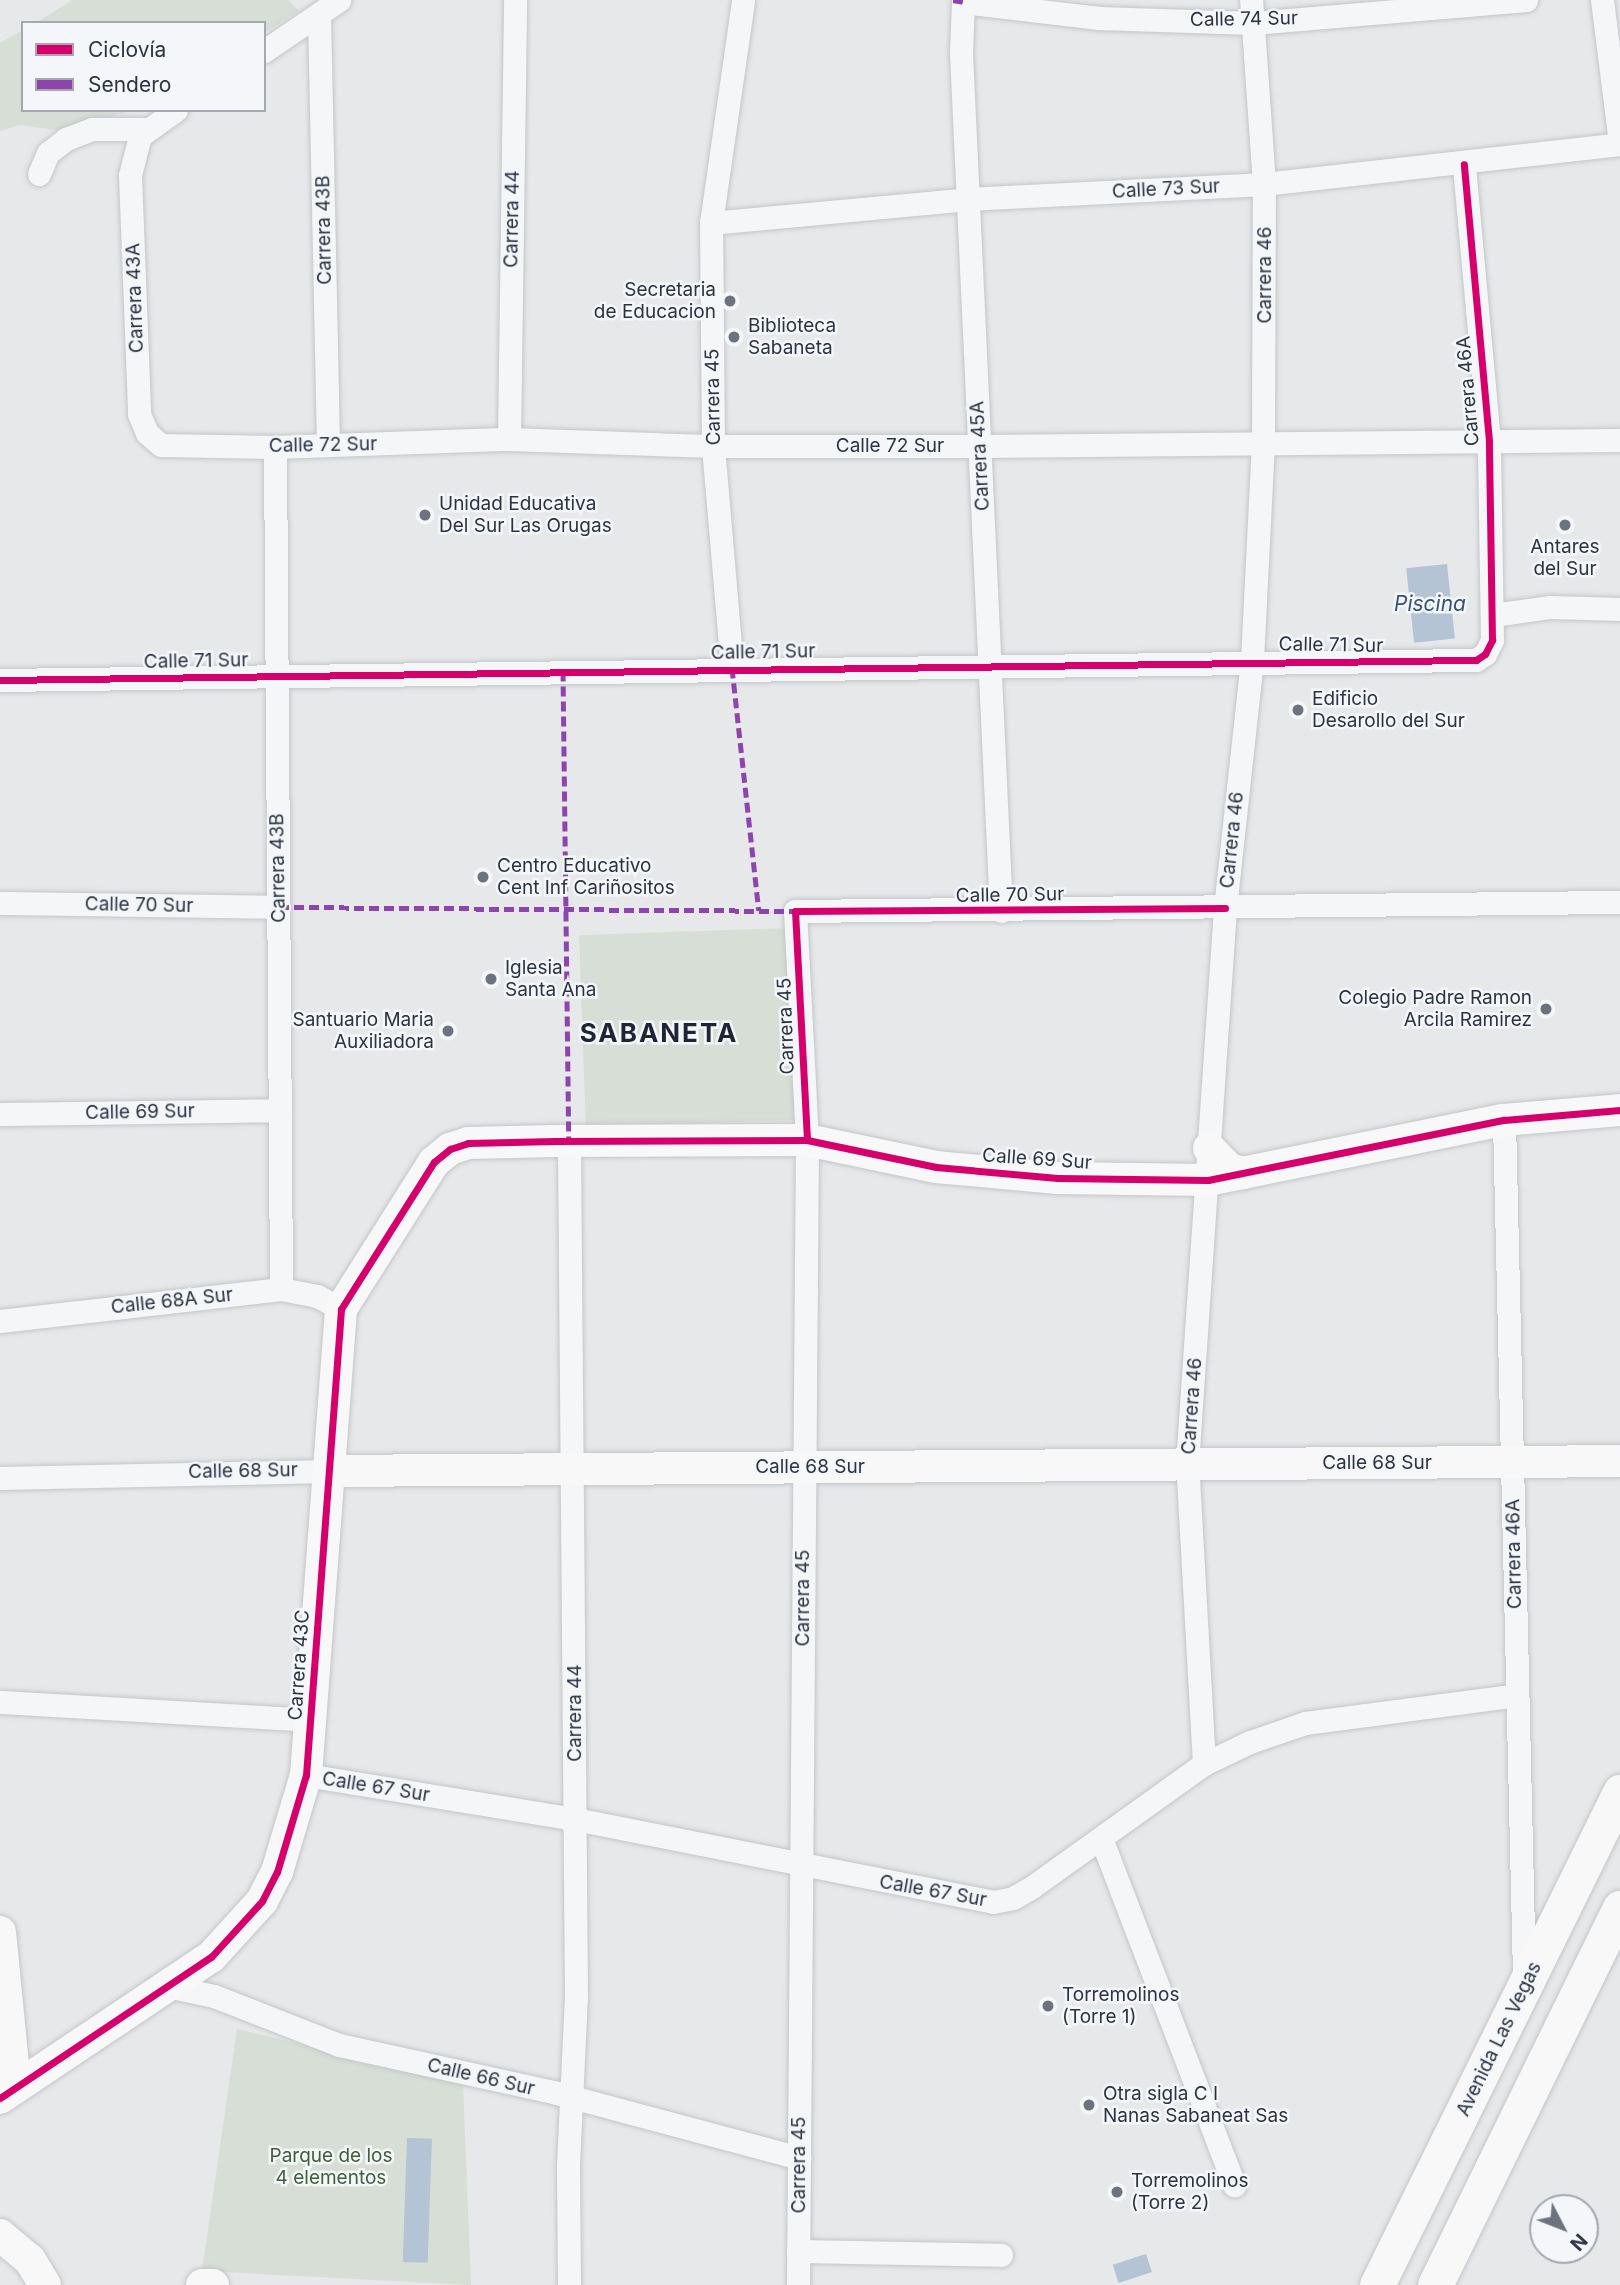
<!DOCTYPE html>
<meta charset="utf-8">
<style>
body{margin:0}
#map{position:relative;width:1620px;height:2285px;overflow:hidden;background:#e6e8ea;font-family:Inter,sans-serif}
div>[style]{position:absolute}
.green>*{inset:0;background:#d6ded6;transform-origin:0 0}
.water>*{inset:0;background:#b4c4d5;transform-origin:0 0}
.roads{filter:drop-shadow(0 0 2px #c4c6c8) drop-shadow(0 0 2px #c4c6c8)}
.street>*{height:23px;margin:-11.5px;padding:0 11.5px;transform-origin:11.5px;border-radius:11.5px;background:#f5f6f7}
.secondary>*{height:32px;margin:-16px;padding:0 16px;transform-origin:16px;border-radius:16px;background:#f8f8f8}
.primary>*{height:35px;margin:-17.5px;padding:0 17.5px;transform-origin:17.5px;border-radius:17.5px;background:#f8f8f8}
.quiet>*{height:5px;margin-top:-2.5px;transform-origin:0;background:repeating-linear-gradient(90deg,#8e44ad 0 10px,transparent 0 15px)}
.cycleway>*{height:7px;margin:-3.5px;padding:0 3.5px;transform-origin:3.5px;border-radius:3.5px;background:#d6006c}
.dots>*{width:19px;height:19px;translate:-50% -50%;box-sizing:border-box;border:4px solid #f4f6f9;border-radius:50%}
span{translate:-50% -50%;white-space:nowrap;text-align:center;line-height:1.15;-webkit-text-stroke:5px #f4f6f9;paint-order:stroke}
.street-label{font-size:19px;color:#2b3445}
.poi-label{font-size:19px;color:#2b3445}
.right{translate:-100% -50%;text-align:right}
.left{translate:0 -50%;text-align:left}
.park-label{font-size:19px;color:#3f6138}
.water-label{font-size:21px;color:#34527a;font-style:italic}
.district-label{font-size:26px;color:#1d2536;font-weight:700;letter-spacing:2px}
.legend{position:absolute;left:21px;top:21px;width:245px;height:91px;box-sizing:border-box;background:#f4f6f9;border:2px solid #a4a8b1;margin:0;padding:9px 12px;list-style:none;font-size:21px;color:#2b3445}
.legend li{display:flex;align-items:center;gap:14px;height:35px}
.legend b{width:35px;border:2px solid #a4a8b1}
.north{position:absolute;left:1529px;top:2194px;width:70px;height:70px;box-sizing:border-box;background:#f4f6f9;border:2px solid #a4a8b1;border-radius:50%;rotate:132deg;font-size:19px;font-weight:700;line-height:28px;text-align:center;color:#2b3445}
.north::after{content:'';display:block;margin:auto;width:24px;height:32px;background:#6c737f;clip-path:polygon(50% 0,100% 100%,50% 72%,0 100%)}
</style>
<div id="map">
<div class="green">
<div style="clip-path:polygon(73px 0,288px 0,299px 11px,264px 33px,264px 23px,35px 23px)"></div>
<div style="clip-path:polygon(23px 30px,23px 110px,134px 110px,63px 131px,20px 125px,0 131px,0 43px)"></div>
<div style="left:788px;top:928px;width:192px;height:209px;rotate:88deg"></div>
<div style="clip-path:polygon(237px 2029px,463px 2083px,471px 2285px,202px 2271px)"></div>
</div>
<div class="water">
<div style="left:1447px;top:564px;width:75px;height:41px;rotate:84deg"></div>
<div style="left:407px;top:2138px;width:25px;height:124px;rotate:2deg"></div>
<div style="left:1146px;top:2254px;width:19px;height:35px;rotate:72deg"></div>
</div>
<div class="roads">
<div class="street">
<div style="left:1602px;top:0;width:144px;rotate:82.8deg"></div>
<div style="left:319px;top:14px;width:431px;rotate:88.8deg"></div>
<div style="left:264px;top:51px;width:91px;rotate:-34.2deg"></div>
<div style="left:176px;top:110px;width:44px;rotate:144.2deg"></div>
<div style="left:140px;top:136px;width:40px;rotate:104.4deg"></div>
<div style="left:130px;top:175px;width:239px;rotate:87.8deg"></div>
<div style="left:139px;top:414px;width:21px;rotate:67deg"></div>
<div style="left:147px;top:433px;width:18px;rotate:41deg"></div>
<div style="left:161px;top:445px;width:114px;rotate:1deg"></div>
<div style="left:275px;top:447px;width:234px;rotate:-2deg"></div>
<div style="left:509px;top:439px;width:204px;rotate:2deg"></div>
<div style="left:713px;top:446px;width:266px"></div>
<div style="left:979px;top:446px;width:641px;rotate:-0.54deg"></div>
<div style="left:39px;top:174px;width:23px;rotate:-67deg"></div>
<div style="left:48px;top:153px;width:23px;rotate:-38deg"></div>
<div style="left:66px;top:139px;width:28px;rotate:-21deg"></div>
<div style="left:92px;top:129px;width:57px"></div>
<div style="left:711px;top:223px;width:258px;rotate:-5.3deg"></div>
<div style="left:968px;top:199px;width:296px;rotate:-2.9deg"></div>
<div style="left:1264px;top:184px;width:358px;rotate:-6.4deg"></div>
<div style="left:509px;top:439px;width:439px;rotate:-89.2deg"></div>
<div style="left:275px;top:447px;width:842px;rotate:89.59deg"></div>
<div style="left:1493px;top:615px;width:58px;rotate:-8deg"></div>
<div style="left:1550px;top:607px;width:70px;rotate:1.6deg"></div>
<div style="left:732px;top:668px;width:223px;rotate:-94.9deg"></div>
<div style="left:713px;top:446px;width:223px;rotate:-90.5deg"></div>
<div style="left:711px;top:223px;width:225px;rotate:-81.8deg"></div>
<div style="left:0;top:680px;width:1476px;rotate:-0.78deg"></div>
<div style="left:1476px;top:660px;width:11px;rotate:-34deg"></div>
<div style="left:1485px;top:654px;width:16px;rotate:-63deg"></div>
<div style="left:1492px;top:640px;width:199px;rotate:-90.9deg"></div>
<div style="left:1489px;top:441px;width:278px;rotate:-95.2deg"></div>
<div style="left:0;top:903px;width:279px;rotate:0.8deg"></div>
<div style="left:1001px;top:911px;width:860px;rotate:-92.67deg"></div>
<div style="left:961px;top:52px;width:50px;rotate:-87.7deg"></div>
<div style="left:963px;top:2px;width:137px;rotate:6.7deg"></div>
<div style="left:1099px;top:18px;width:154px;rotate:1.9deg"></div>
<div style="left:1253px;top:23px;width:274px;rotate:-4.8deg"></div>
<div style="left:0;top:1114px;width:280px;rotate:-0.8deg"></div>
<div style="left:1504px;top:1120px;width:858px;rotate:88.66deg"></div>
<div style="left:0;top:1321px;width:283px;rotate:-6.5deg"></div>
<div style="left:281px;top:1289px;width:37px;rotate:11deg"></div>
<div style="left:317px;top:1296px;width:27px;rotate:28deg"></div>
<div style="left:0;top:1478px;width:330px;rotate:-1.2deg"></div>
<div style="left:0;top:1702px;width:311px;rotate:3.3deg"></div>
<div style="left:1204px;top:1764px;width:300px;rotate:-93.2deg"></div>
<div style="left:1187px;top:1464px;width:557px;rotate:-86.09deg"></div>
<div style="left:1225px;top:908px;width:249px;rotate:-83.8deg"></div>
<div style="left:1252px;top:660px;width:217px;rotate:-87.1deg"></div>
<div style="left:1263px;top:443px;width:259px;rotate:-89.8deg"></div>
<div style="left:1264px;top:184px;width:184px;rotate:-94deg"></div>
<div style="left:306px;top:1775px;width:273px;rotate:9.3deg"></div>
<div style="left:575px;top:1819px;width:426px;rotate:11.2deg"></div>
<div style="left:993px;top:1902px;width:20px;rotate:-11deg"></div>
<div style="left:1013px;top:1898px;width:22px;rotate:-30deg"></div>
<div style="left:1032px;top:1887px;width:211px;rotate:-35.6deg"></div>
<div style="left:1204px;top:1764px;width:51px;rotate:-25.6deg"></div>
<div style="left:1250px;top:1742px;width:58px;rotate:-19.1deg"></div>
<div style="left:1305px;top:1723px;width:214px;rotate:-7.5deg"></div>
<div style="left:1101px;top:1838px;width:372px;rotate:69deg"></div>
<div style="left:167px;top:1986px;width:48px;rotate:12deg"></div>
<div style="left:214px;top:1996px;width:134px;rotate:21.4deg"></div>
<div style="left:339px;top:2045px;width:223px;rotate:12.4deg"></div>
<div style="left:557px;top:2093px;width:251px;rotate:15deg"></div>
<div style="left:798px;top:2251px;width:203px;rotate:1.1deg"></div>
<div style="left:569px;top:2285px;width:120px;rotate:-90.5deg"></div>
<div style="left:568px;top:2165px;width:168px;rotate:-87.3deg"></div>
<div style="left:576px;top:1997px;width:856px;rotate:-90.47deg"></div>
<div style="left:798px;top:2285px;width:1145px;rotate:-89.55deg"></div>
<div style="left:807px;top:1140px;width:229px;rotate:-93deg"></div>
<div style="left:795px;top:911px;width:825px;rotate:-0.63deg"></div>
</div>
<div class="secondary">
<div style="left:1209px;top:1148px;width:29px;rotate:46deg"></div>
<div style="left:1229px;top:1169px;width:15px;rotate:16deg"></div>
<div style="left:330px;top:1471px;width:1290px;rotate:-0.44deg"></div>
<div style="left:0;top:1932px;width:155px;rotate:84.4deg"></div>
<div style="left:0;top:2098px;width:254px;rotate:-33.8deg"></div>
<div style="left:211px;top:1957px;width:76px;rotate:-47.7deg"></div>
<div style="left:262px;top:1901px;width:33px;rotate:-63deg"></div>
<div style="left:277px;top:1872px;width:101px;rotate:-73.4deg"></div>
<div style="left:306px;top:1775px;width:467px;rotate:-85.7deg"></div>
<div style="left:341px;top:1309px;width:174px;rotate:-57.7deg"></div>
<div style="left:434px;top:1162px;width:21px;rotate:-39deg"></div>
<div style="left:450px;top:1149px;width:19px;rotate:-18deg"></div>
<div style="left:468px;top:1143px;width:87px;rotate:-1.3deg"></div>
<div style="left:555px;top:1141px;width:252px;rotate:-0.2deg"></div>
<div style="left:807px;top:1140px;width:132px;rotate:11.8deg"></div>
<div style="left:936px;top:1167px;width:122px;rotate:5.2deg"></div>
<div style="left:1058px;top:1178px;width:150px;rotate:0.8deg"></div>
<div style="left:1208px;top:1180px;width:302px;rotate:-11.5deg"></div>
<div style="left:1504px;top:1120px;width:116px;rotate:-4.9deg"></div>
<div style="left:0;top:2235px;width:39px;rotate:40deg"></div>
<div style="left:30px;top:2260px;width:29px;rotate:59deg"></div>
<div style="left:202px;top:2285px;width:11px"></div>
</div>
<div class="primary">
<div style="left:1377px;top:2285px;width:550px;rotate:-63.76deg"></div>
<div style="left:1435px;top:2285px;width:420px;rotate:-63.9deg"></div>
</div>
</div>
<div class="quiet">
<div style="left:953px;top:0;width:10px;rotate:11deg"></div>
<div style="left:732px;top:668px;width:244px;rotate:83.7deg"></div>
<div style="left:563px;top:671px;width:470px;rotate:89.3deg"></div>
<div style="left:279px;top:907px;width:516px;rotate:0.44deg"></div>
</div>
<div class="cycleway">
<div style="left:0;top:680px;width:1476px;rotate:-0.78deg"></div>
<div style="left:1476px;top:660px;width:11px;rotate:-34deg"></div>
<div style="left:1485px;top:654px;width:16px;rotate:-63deg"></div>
<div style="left:1492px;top:640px;width:199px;rotate:-90.9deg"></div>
<div style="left:1489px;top:441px;width:278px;rotate:-95.2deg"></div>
<div style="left:807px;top:1140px;width:229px;rotate:-93deg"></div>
<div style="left:795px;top:911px;width:430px;rotate:-0.4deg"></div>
<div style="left:0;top:2098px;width:254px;rotate:-33.8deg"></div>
<div style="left:211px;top:1957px;width:76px;rotate:-47.7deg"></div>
<div style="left:262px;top:1901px;width:33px;rotate:-63deg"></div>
<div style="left:277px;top:1872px;width:101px;rotate:-73.4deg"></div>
<div style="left:306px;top:1775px;width:467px;rotate:-85.7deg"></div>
<div style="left:341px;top:1309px;width:174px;rotate:-57.7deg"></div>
<div style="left:434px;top:1162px;width:21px;rotate:-39deg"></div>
<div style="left:450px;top:1149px;width:19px;rotate:-18deg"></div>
<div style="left:468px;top:1143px;width:87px;rotate:-1.3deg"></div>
<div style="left:555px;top:1141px;width:252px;rotate:-0.2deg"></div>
<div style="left:807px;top:1140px;width:132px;rotate:11.8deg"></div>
<div style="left:936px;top:1167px;width:122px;rotate:5.2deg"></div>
<div style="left:1058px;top:1178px;width:150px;rotate:0.8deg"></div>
<div style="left:1208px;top:1180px;width:302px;rotate:-11.5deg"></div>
<div style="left:1504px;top:1120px;width:116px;rotate:-4.9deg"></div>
</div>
<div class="dots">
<div style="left:730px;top:301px;background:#6c737f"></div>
<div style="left:734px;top:337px;background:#6c737f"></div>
<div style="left:425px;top:515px;background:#6c737f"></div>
<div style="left:1565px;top:525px;background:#6c737f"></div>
<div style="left:1298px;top:710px;background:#6c737f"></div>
<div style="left:483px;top:877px;background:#6c737f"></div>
<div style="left:491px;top:979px;background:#6c737f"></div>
<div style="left:1546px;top:1009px;background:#6c737f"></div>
<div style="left:448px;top:1031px;background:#6c737f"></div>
<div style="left:1048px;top:2006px;background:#6c737f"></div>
<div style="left:1089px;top:2105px;background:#6c737f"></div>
<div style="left:1117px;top:2192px;background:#6c737f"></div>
</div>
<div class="street-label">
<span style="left:1244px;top:19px;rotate:-1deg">Calle 74 Sur</span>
<span style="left:1166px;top:189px;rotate:-3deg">Calle 73 Sur</span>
<span style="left:512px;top:219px;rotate:-89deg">Carrera 44</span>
<span style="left:324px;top:230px;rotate:-91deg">Carrera 43B</span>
<span style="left:1265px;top:275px;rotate:-90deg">Carrera 46</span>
<span style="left:135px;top:298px;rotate:-92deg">Carrera 43A</span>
<span style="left:1468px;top:391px;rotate:-95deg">Carrera 46A</span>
<span style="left:713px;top:397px;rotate:-91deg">Carrera 45</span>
<span style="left:323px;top:445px;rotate:-1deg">Calle 72 Sur</span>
<span style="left:890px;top:446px">Calle 72 Sur</span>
<span style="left:980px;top:456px;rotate:-93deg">Carrera 45A</span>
<span style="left:1331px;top:645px;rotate:1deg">Calle 71 Sur</span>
<span style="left:763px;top:652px;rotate:-1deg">Calle 71 Sur</span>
<span style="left:196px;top:661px;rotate:-1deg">Calle 71 Sur</span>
<span style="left:1232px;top:840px;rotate:-84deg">Carrera 46</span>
<span style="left:278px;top:868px;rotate:-91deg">Carrera 43B</span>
<span style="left:1010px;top:895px;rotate:-1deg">Calle 70 Sur</span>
<span style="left:139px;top:905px;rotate:1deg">Calle 70 Sur</span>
<span style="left:786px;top:1026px;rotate:-92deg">Carrera 45</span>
<span style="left:140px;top:1112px;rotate:-1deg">Calle 69 Sur</span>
<span style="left:1037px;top:1159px;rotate:4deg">Calle 69 Sur</span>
<span style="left:172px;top:1301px;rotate:-6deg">Calle 68A Sur</span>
<span style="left:1192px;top:1406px;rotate:-86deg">Carrera 46</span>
<span style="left:1377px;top:1463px">Calle 68 Sur</span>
<span style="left:810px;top:1467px">Calle 68 Sur</span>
<span style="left:243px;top:1471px;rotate:-1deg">Calle 68 Sur</span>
<span style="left:1514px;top:1554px;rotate:-91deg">Carrera 46A</span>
<span style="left:803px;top:1598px;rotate:-90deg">Carrera 45</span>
<span style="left:299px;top:1665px;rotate:-86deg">Carrera 43C</span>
<span style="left:575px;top:1713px;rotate:-90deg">Carrera 44</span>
<span style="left:376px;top:1787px;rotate:9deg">Calle 67 Sur</span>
<span style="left:933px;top:1891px;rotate:10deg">Calle 67 Sur</span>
<span style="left:1499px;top:2039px;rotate:-64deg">Avenida Las Vegas</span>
<span style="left:481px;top:2077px;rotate:13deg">Calle 66 Sur</span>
<span style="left:799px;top:2165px;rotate:-90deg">Carrera 45</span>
</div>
<div class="poi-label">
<span class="right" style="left:716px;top:301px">Secretaria<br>de Educacion</span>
<span class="left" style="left:748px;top:337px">Biblioteca<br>Sabaneta</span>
<span class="left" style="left:439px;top:515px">Unidad Educativa<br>Del Sur Las Orugas</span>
<span style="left:1565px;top:558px">Antares<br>del Sur</span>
<span class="left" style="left:1312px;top:710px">Edificio<br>Desarollo del Sur</span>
<span class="left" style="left:497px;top:877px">Centro Educativo<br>Cent Inf Cariñositos</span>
<span class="left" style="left:505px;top:979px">Iglesia<br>Santa Ana</span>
<span class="right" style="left:1532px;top:1009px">Colegio Padre Ramon<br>Arcila Ramirez</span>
<span class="right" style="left:434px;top:1031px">Santuario Maria<br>Auxiliadora</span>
<span class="left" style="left:1062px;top:2006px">Torremolinos<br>(Torre 1)</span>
<span class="left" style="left:1103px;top:2105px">Otra sigla C I<br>Nanas Sabaneat Sas</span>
<span class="left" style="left:1131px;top:2192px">Torremolinos<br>(Torre 2)</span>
</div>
<div class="park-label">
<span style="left:331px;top:2167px">Parque de los<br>4 elementos</span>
</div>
<div class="water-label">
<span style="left:1430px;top:604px">Piscina</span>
</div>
<div class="district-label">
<span style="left:659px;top:1033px">SABANETA</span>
</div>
<ul class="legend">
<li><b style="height:9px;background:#d6006c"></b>Ciclovía</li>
<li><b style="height:9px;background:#8e44ad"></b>Sendero</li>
</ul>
<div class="north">N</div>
</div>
